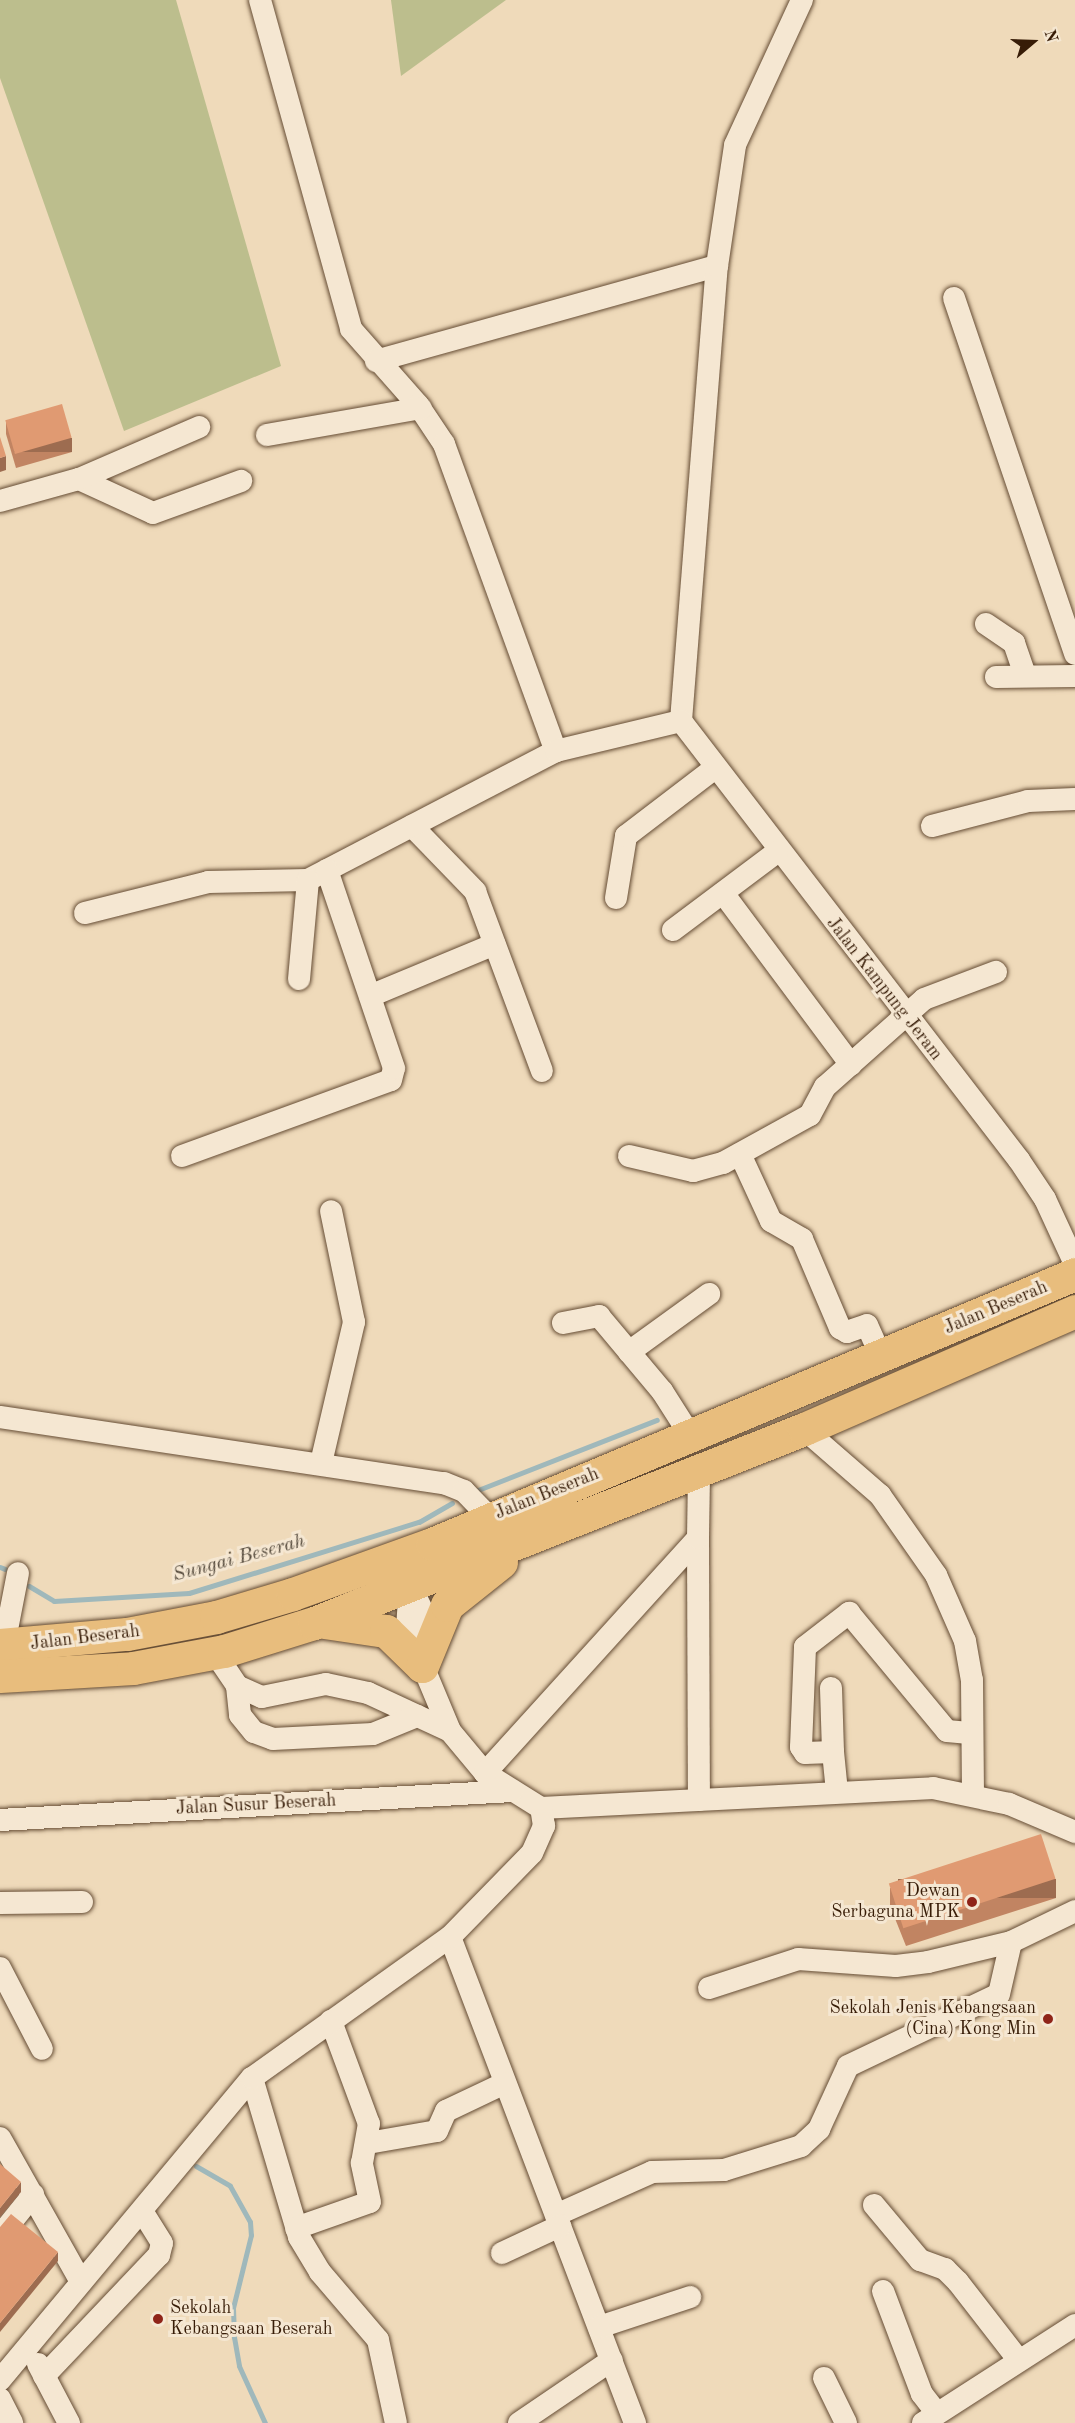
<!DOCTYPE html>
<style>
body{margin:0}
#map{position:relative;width:1075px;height:2423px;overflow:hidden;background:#efdaba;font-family:"Old Standard TT",serif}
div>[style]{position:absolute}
.green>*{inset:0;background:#bcbe8d}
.stream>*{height:5px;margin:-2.5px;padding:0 2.5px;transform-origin:2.5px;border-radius:2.5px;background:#9fb8bb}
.roads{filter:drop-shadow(0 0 2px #654c34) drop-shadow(0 0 2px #654c34)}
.minor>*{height:22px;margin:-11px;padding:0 11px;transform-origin:11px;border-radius:11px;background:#f5e7d2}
.highway>*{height:33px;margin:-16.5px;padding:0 16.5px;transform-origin:16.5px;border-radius:16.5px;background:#e8bd7d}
.wall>*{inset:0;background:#c18462}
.shaded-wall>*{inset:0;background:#9d6c50;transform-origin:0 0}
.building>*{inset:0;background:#e09a72;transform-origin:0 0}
.dots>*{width:16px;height:16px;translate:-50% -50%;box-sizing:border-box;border:3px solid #f5e7d2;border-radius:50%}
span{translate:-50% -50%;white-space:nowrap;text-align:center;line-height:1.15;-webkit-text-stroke:6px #f5e7d2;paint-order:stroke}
.street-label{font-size:18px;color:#371c07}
.poi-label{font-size:18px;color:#371c07}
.right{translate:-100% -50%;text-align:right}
.left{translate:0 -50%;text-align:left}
.water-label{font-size:20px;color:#564b3d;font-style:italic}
.north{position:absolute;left:1003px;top:12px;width:60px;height:60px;-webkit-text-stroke:4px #f5e7d2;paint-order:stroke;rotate:71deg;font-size:16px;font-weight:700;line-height:24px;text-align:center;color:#371c07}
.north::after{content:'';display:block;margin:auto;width:21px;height:27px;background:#371c07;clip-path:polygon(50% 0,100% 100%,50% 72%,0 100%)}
</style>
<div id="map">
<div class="green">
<div style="clip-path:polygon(0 0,176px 0,281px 366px,124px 431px,0 78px)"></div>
<div style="clip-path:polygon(391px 0,506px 0,401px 76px)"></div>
</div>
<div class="stream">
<div style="left:478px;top:1490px;width:192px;rotate:-21.4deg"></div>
<div style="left:0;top:1567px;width:5px;rotate:22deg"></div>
<div style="left:29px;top:1586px;width:29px;rotate:31deg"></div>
<div style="left:54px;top:1601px;width:135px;rotate:-3.4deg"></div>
<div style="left:189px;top:1593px;width:241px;rotate:-17.2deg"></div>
<div style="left:419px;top:1522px;width:38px;rotate:-30deg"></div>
<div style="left:196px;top:2166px;width:39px;rotate:30deg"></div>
<div style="left:230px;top:2186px;width:41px;rotate:60.9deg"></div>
<div style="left:250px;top:2222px;width:13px;rotate:86deg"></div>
<div style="left:251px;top:2235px;width:75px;rotate:103.9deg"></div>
<div style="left:233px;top:2308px;width:29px;rotate:88deg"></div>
<div style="left:234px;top:2337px;width:29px;rotate:80deg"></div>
<div style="left:239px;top:2366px;width:63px;rotate:65.5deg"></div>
</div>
<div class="roads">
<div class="minor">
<div style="left:260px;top:0;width:341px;rotate:74.5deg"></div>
<div style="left:351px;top:329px;width:101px;rotate:48.6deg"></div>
<div style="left:418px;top:405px;width:47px;rotate:56.3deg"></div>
<div style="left:444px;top:444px;width:327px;rotate:70deg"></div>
<div style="left:954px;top:298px;width:376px;rotate:71.2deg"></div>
<div style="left:376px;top:361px;width:354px;rotate:-15.6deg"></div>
<div style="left:267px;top:435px;width:156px;rotate:-9.9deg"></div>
<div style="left:79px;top:479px;width:81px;rotate:24.7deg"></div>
<div style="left:153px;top:513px;width:94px;rotate:-20deg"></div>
<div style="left:0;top:501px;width:82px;rotate:-15.6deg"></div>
<div style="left:79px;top:479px;width:131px;rotate:-23.4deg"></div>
<div style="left:986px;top:624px;width:34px;rotate:34deg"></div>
<div style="left:1014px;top:643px;width:34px;rotate:71deg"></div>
<div style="left:996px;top:677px;width:79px;rotate:-0.7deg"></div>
<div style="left:681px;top:721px;width:456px;rotate:-85.5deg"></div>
<div style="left:717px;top:266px;width:122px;rotate:-81.5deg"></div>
<div style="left:735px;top:145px;width:160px;rotate:-65.2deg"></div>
<div style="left:681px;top:721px;width:554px;rotate:52.41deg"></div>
<div style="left:1019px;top:1160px;width:47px;rotate:56.3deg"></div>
<div style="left:1045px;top:1199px;width:72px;rotate:65.2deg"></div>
<div style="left:412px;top:826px;width:91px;rotate:45.9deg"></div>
<div style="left:475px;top:891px;width:192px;rotate:69.6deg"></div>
<div style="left:932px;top:826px;width:99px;rotate:-14.6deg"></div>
<div style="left:1028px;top:801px;width:47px;rotate:-2.4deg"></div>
<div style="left:723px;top:893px;width:214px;rotate:53.3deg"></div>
<div style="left:616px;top:898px;width:63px;rotate:-80.8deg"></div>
<div style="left:626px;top:836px;width:112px;rotate:-37.4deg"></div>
<div style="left:85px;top:913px;width:127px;rotate:-14.1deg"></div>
<div style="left:208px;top:882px;width:100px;rotate:-1.1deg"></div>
<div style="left:308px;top:880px;width:280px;rotate:-27.5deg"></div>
<div style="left:556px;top:751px;width:129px;rotate:-13.5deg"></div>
<div style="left:673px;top:930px;width:130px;rotate:-36.9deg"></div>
<div style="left:299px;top:979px;width:99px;rotate:-84.8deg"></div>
<div style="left:370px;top:996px;width:135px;rotate:-22.6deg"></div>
<div style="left:740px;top:1154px;width:74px;rotate:65.2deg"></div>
<div style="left:771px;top:1221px;width:36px;rotate:30deg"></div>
<div style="left:802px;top:1239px;width:97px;rotate:66.9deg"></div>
<div style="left:840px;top:1328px;width:8px;rotate:30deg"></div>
<div style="left:847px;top:1332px;width:21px;rotate:-19deg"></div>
<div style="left:867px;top:1325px;width:34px;rotate:66deg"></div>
<div style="left:182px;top:1156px;width:222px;rotate:-20deg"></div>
<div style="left:391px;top:1080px;width:12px;rotate:-76deg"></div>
<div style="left:394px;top:1068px;width:209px;rotate:-108.7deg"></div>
<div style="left:629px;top:1156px;width:66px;rotate:13.2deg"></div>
<div style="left:693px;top:1171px;width:31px;rotate:-15deg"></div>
<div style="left:723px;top:1163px;width:99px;rotate:-28.9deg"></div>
<div style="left:810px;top:1115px;width:32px;rotate:-62deg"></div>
<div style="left:825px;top:1087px;width:132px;rotate:-41.6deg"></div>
<div style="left:924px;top:999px;width:77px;rotate:-20.6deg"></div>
<div style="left:563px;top:1323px;width:37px;rotate:-11deg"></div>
<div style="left:599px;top:1316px;width:98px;rotate:50deg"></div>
<div style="left:662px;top:1391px;width:52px;rotate:57.5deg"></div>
<div style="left:629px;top:1352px;width:99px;rotate:-35.9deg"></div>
<div style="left:0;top:1417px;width:449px;rotate:8.5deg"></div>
<div style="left:444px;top:1483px;width:22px;rotate:22deg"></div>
<div style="left:464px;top:1491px;width:37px;rotate:46deg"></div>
<div style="left:804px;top:1429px;width:101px;rotate:41deg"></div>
<div style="left:880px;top:1495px;width:98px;rotate:55deg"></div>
<div style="left:936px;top:1575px;width:72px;rotate:66.3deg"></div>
<div style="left:965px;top:1641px;width:40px;rotate:80deg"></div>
<div style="left:972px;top:1680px;width:114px;rotate:89.5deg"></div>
<div style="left:321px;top:1463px;width:145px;rotate:-76.8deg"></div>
<div style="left:354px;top:1322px;width:113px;rotate:-101.7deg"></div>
<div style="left:698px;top:1538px;width:262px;rotate:89.8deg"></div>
<div style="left:410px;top:1585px;width:43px;rotate:94deg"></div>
<div style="left:407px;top:1628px;width:112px;rotate:67.3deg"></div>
<div style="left:450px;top:1731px;width:55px;rotate:50.2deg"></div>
<div style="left:485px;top:1773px;width:66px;rotate:32deg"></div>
<div style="left:541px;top:1808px;width:393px;rotate:-2.9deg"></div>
<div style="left:933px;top:1788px;width:78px;rotate:11.9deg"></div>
<div style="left:1009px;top:1804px;width:72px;rotate:23deg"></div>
<div style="left:410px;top:1585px;width:32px;rotate:64deg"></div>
<div style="left:424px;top:1614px;width:32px;rotate:90deg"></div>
<div style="left:4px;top:1645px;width:73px;rotate:-79deg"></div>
<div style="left:215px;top:1653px;width:40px;rotate:56deg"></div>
<div style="left:237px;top:1686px;width:27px;rotate:24deg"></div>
<div style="left:262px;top:1697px;width:65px;rotate:-11.5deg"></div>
<div style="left:326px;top:1684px;width:43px;rotate:12.1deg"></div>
<div style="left:368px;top:1693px;width:90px;rotate:24.9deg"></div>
<div style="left:237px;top:1686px;width:29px;rotate:84deg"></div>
<div style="left:240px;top:1715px;width:22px;rotate:51deg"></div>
<div style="left:254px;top:1732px;width:20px;rotate:20deg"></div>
<div style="left:273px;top:1739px;width:100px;rotate:-2.9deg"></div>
<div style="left:373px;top:1734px;width:48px;rotate:-22.2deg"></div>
<div style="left:831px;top:1688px;width:64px;rotate:88.2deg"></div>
<div style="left:485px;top:1773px;width:317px;rotate:-47.8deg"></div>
<div style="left:698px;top:1538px;width:66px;rotate:-89.1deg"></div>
<div style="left:837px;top:1792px;width:40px;rotate:-95.7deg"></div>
<div style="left:833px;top:1752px;width:28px;rotate:178deg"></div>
<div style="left:805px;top:1753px;width:7px;rotate:-124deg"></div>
<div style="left:801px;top:1747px;width:100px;rotate:-87.7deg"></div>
<div style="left:805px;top:1647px;width:56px;rotate:-37.7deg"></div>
<div style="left:849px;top:1613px;width:153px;rotate:50.3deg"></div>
<div style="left:947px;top:1731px;width:25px;rotate:5deg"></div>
<div style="left:0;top:1820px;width:513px;rotate:-3.24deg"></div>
<div style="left:0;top:1903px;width:82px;rotate:-0.7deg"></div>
<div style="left:450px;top:1937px;width:520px;rotate:69.16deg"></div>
<div style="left:0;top:1968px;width:91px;rotate:62.6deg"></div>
<div style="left:709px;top:1988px;width:94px;rotate:-18deg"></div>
<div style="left:798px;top:1959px;width:98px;rotate:4.1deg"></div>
<div style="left:896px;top:1966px;width:32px;rotate:-7deg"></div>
<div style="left:928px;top:1962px;width:85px;rotate:-13.5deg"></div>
<div style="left:1011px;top:1942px;width:71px;rotate:-25.8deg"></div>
<div style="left:252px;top:2078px;width:166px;rotate:73.5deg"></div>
<div style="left:299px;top:2237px;width:41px;rotate:59deg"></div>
<div style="left:320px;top:2272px;width:89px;rotate:49.5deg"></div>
<div style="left:378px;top:2340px;width:85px;rotate:77.8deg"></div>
<div style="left:0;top:2138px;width:165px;rotate:60.6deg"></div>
<div style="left:368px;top:2143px;width:70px;rotate:-9.9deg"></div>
<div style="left:437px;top:2131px;width:22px;rotate:-66deg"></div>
<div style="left:446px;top:2111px;width:65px;rotate:-25.4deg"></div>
<div style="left:874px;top:2205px;width:72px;rotate:50.1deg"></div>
<div style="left:920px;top:2260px;width:27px;rotate:20deg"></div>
<div style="left:945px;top:2269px;width:18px;rotate:45deg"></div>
<div style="left:958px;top:2282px;width:96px;rotate:52.2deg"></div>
<div style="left:556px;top:2215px;width:105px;rotate:-24.1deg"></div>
<div style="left:652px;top:2172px;width:72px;rotate:-1.6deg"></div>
<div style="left:724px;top:2170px;width:81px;rotate:-17.3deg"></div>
<div style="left:801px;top:2146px;width:25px;rotate:-43deg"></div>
<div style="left:819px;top:2129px;width:69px;rotate:-65.3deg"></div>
<div style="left:848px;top:2066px;width:167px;rotate:-25.5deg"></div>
<div style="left:999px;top:1994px;width:53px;rotate:-77deg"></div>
<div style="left:296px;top:2228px;width:78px;rotate:-19.4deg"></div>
<div style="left:370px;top:2202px;width:40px;rotate:-102deg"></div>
<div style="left:362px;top:2163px;width:40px;rotate:-80deg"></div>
<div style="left:369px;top:2124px;width:110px;rotate:-110.3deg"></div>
<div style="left:0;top:2236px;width:53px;rotate:-51.2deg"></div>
<div style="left:502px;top:2253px;width:64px;rotate:-25deg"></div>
<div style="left:883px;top:2291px;width:110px;rotate:69.3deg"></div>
<div style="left:922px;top:2394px;width:24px;rotate:52deg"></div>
<div style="left:599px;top:2327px;width:96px;rotate:-18.2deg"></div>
<div style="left:38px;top:2364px;width:67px;rotate:62.3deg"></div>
<div style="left:44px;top:2376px;width:167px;rotate:-46.5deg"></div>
<div style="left:159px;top:2255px;width:12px;rotate:-76deg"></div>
<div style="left:162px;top:2243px;width:36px;rotate:-122deg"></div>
<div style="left:824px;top:2378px;width:50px;rotate:63.9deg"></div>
<div style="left:0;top:2380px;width:393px;rotate:-50.2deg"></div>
<div style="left:252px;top:2078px;width:243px;rotate:-35.5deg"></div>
<div style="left:450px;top:1937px;width:117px;rotate:-45.7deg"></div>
<div style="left:532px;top:1853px;width:30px;rotate:-66deg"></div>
<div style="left:544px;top:1826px;width:18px;rotate:-99deg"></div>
<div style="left:0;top:2399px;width:27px;rotate:63deg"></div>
<div style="left:519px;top:2423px;width:112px;rotate:-34.1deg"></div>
<div style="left:923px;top:2423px;width:181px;rotate:-32.8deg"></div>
</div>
<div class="highway">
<div style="left:324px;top:1622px;width:63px;rotate:8.3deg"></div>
<div style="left:386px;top:1631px;width:50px;rotate:44.2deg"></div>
<div style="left:422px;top:1666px;width:66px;rotate:-67.7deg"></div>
<div style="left:447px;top:1605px;width:69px;rotate:-38.5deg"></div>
<div style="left:0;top:1645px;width:127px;rotate:-5deg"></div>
<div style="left:127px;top:1634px;width:91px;rotate:-10.8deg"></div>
<div style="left:216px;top:1617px;width:80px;rotate:-16.6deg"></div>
<div style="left:293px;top:1594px;width:148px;rotate:-19.8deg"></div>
<div style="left:432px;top:1544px;width:697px;rotate:-22.78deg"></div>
<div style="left:0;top:1676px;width:133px;rotate:-3.4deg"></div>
<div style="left:133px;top:1668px;width:93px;rotate:-10.6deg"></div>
<div style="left:224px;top:1651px;width:94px;rotate:-17.3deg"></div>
<div style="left:314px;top:1623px;width:527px;rotate:-21.6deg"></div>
<div style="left:804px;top:1429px;width:296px;rotate:-23.5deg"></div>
</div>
</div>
<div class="wall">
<div style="clip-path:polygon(6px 421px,72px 452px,16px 468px,6px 434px)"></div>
<div style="clip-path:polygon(890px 1888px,1056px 1898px,906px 1946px,890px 1906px)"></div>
</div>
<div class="shaded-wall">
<div style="left:72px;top:438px;width:14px;height:58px;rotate:90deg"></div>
<div style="clip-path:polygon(6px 456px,6px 470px,0 472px,0 458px)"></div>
<div style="left:1056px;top:1879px;width:19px;height:158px;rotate:90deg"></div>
<div style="clip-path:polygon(21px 2182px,21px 2192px,0 2217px,0 2208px)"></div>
<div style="clip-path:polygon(58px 2252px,58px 2261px,0 2332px,0 2323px)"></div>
</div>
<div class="building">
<div style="left:62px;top:404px;width:35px;height:59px;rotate:74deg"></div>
<div style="clip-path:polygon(0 437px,6px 456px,0 458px)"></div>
<div style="left:1041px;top:1834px;width:47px;height:160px;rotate:72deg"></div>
<div style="clip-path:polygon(0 2164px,21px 2182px,0 2208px)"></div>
<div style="clip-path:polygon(11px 2214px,58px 2252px,0 2323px,0 2227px)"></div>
</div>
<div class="dots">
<div style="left:972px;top:1902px;background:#8f2418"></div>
<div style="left:1048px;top:2019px;background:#8f2418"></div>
<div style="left:158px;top:2319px;background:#8f2418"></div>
</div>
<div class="street-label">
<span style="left:884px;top:989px;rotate:52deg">Jalan Kampung Jeram</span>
<span style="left:996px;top:1308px;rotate:-23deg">Jalan Beserah</span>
<span style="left:547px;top:1494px;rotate:-22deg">Jalan Beserah</span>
<span style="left:85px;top:1638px;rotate:-7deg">Jalan Beserah</span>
<span style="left:256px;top:1805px;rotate:-3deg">Jalan Susur Beserah</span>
</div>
<div class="poi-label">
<span class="right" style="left:960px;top:1902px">Dewan<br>Serbaguna MPK</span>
<span class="right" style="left:1036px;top:2019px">Sekolah Jenis Kebangsaan<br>(Cina) Kong Min</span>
<span class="left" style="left:170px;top:2319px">Sekolah<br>Kebangsaan Beserah</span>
</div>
<div class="water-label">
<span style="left:239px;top:1559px;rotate:-15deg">Sungai Beserah</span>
</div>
<div class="north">N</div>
</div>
